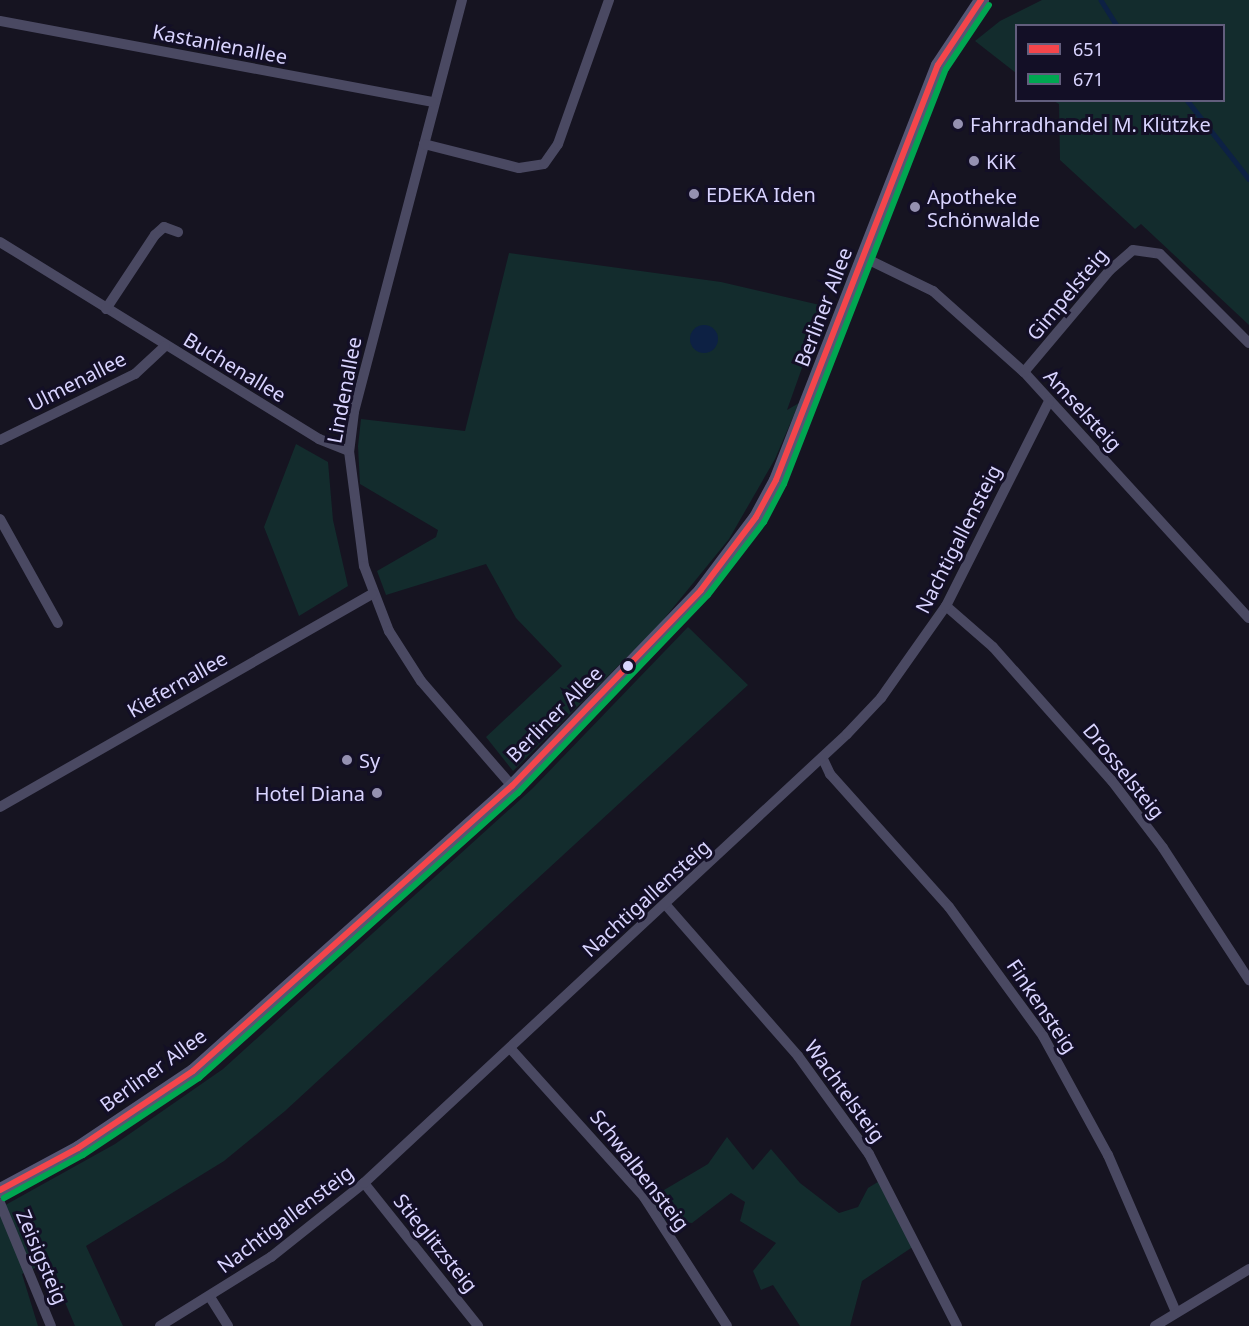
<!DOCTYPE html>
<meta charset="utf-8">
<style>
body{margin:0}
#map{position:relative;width:1249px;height:1326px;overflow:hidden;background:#161421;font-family:"Noto Sans",sans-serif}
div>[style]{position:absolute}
.green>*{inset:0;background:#132c2d}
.water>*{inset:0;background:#0d2144}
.round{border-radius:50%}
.stream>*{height:4.5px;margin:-2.25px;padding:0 2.25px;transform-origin:2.25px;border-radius:2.25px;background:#0d2144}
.street>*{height:10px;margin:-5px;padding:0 5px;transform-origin:5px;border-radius:5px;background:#4a4962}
.secondary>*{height:15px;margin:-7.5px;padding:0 7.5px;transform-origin:7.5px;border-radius:7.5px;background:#575674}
.bus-1>*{height:6px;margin:-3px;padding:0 3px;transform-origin:3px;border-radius:3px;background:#f4454b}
.bus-2>*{height:6px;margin:-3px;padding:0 3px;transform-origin:3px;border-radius:3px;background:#00a651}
.dots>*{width:16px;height:16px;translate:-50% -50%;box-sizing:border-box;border:3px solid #130f26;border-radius:50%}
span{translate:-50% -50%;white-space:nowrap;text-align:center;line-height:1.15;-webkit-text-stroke:6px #130f26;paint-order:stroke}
.street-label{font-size:20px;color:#d9d4ff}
.poi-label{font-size:20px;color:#d9d4ff}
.left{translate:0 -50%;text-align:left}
.right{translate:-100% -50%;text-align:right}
.legend{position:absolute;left:1015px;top:24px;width:210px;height:78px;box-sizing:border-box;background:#130f26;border:2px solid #625e7d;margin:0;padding:8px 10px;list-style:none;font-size:18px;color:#d9d4ff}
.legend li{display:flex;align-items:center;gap:12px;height:30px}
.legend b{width:30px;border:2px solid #625e7d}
</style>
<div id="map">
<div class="green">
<div style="clip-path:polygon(1042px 0,1249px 0,1249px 325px,1141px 224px,1135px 229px,1060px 160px,1059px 104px,1054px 101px,1224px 100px,1224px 26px,1016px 26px,1016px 73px,975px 41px,1000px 21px)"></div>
<div style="clip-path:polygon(509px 253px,721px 282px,824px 306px,787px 410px,799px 403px,775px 459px,729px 539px,659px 625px,513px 771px,486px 737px,562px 666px,516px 618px,486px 564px,386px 595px,377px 571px,436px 537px,438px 530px,360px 484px,358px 446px,361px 419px,465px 431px)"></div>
<div style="clip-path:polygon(296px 444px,328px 462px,333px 520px,348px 586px,299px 616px,264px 527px)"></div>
<div style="clip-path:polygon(688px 627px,748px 685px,285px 1111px,224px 1161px,86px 1246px,123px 1326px,75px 1326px,48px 1262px,22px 1274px,38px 1326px,0 1326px,0 1208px,115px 1144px,223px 1069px,533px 788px)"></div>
<div style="clip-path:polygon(727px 1137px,753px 1170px,771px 1149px,800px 1183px,839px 1213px,858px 1207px,868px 1188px,881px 1180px,917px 1244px,862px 1281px,850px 1326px,800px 1326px,773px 1285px,761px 1290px,753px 1271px,776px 1243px,740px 1221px,745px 1202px,731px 1193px,692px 1223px,661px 1220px,651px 1205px,659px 1193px,708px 1164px)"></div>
</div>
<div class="water">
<div class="round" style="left:690px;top:325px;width:28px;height:28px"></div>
</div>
<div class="stream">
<div style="left:1101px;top:0;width:31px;rotate:58deg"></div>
<div style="left:1187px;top:100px;width:100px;rotate:51.9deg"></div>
</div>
<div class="street">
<div style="left:462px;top:0;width:426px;rotate:104.7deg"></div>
<div style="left:354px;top:412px;width:39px;rotate:97deg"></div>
<div style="left:349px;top:451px;width:116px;rotate:82.6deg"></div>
<div style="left:364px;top:566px;width:70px;rotate:69deg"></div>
<div style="left:389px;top:631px;width:59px;rotate:57.4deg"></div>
<div style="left:421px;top:681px;width:139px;rotate:49.1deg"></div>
<div style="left:0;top:21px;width:441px;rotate:10.6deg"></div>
<div style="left:424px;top:144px;width:98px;rotate:14.2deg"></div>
<div style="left:519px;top:168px;width:25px;rotate:-9deg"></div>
<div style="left:544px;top:164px;width:24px;rotate:-55deg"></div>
<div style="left:558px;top:144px;width:153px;rotate:-70.5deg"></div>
<div style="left:0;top:242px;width:375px;rotate:31.7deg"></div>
<div style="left:319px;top:439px;width:32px;rotate:22deg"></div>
<div style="left:865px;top:258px;width:76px;rotate:25.9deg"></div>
<div style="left:933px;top:291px;width:122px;rotate:41.7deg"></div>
<div style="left:1024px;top:372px;width:333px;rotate:47.6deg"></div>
<div style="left:106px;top:309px;width:89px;rotate:-56.5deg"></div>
<div style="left:155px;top:235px;width:12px;rotate:-42deg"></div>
<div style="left:164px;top:227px;width:15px;rotate:20deg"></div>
<div style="left:1024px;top:372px;width:133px;rotate:-49.9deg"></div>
<div style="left:1110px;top:270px;width:30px;rotate:-41deg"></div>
<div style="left:1133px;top:250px;width:27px;rotate:8deg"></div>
<div style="left:1160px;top:254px;width:126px;rotate:45deg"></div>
<div style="left:0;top:440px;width:150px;rotate:-26.1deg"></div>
<div style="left:135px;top:374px;width:41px;rotate:-43deg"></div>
<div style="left:0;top:519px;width:119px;rotate:60.9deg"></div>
<div style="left:946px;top:606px;width:62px;rotate:41.1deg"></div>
<div style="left:993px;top:647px;width:179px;rotate:48.4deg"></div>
<div style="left:1112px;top:781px;width:84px;rotate:52.7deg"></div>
<div style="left:1163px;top:848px;width:158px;rotate:56.9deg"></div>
<div style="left:823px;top:759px;width:17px;rotate:65deg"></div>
<div style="left:830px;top:774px;width:178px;rotate:48.2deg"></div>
<div style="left:949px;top:907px;width:160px;rotate:53.9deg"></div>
<div style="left:1043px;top:1036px;width:136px;rotate:61.4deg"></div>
<div style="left:1108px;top:1155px;width:169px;rotate:66.6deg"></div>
<div style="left:0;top:807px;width:429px;rotate:-29.8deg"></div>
<div style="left:665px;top:904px;width:202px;rotate:48.8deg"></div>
<div style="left:798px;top:1056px;width:121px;rotate:54.1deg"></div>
<div style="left:869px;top:1154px;width:193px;rotate:62.9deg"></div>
<div style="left:510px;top:1048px;width:200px;rotate:48deg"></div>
<div style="left:644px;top:1197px;width:153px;rotate:57.2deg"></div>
<div style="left:364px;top:1183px;width:183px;rotate:51.4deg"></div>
<div style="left:0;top:1203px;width:133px;rotate:67.5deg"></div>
<div style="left:210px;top:1297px;width:34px;rotate:58deg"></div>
<div style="left:160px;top:1326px;width:131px;rotate:-31.9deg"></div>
<div style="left:271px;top:1257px;width:119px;rotate:-38.5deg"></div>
<div style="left:364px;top:1183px;width:659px;rotate:-42.91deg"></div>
<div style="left:847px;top:734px;width:50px;rotate:-46.6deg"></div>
<div style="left:881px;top:698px;width:113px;rotate:-54.8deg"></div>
<div style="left:946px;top:606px;width:229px;rotate:-63.3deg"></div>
<div style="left:1155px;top:1326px;width:110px;rotate:-31.2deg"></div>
</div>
<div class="secondary">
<div style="left:0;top:1190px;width:89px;rotate:-28.3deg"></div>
<div style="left:78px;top:1148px;width:138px;rotate:-33.8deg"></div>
<div style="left:193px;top:1071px;width:428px;rotate:-41.8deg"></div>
<div style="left:512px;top:786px;width:272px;rotate:-46deg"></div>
<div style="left:701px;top:590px;width:91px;rotate:-53deg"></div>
<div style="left:756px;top:517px;width:42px;rotate:-61.6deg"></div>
<div style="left:776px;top:480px;width:445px;rotate:-68.7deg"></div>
<div style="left:938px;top:65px;width:78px;rotate:-56.5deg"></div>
</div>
<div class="bus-1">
<div style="left:0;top:1190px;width:89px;rotate:-28.3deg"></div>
<div style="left:78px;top:1148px;width:138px;rotate:-33.8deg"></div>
<div style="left:193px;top:1071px;width:428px;rotate:-41.8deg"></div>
<div style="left:512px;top:786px;width:272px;rotate:-46deg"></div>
<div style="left:701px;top:590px;width:91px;rotate:-53deg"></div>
<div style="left:756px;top:517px;width:42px;rotate:-61.6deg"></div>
<div style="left:776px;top:480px;width:445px;rotate:-68.7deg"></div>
<div style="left:938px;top:65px;width:78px;rotate:-56.5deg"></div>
</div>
<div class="bus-2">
<div style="left:4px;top:1198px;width:90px;rotate:-28.6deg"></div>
<div style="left:83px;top:1155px;width:139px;rotate:-33.6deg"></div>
<div style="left:199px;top:1078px;width:428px;rotate:-41.8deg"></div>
<div style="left:518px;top:793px;width:274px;rotate:-46.2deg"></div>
<div style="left:708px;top:595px;width:92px;rotate:-52.5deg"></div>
<div style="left:764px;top:522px;width:43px;rotate:-62.2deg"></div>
<div style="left:784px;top:484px;width:445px;rotate:-68.7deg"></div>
<div style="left:946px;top:69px;width:77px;rotate:-56.1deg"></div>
</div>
<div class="dots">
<div style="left:958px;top:124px;background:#9591b1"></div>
<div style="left:974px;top:161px;background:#9591b1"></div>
<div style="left:694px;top:194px;background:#9591b1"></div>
<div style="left:915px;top:207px;background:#9591b1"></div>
<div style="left:628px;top:666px;background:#d9d4ff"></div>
<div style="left:347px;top:760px;background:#9591b1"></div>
<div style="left:377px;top:793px;background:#9591b1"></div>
</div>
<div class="street-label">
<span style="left:220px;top:44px;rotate:11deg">Kastanienallee</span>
<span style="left:1067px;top:294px;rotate:-50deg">Gimpelsteig</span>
<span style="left:823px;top:307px;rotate:-69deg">Berliner Allee</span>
<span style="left:235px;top:367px;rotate:31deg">Buchenallee</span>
<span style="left:77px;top:381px;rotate:-27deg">Ulmenallee</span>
<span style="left:344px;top:390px;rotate:-79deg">Lindenallee</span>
<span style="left:1083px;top:410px;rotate:47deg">Amselsteig</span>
<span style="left:958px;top:539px;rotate:-63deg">Nachtigallensteig</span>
<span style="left:177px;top:684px;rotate:-30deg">Kiefernallee</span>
<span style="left:554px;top:714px;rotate:-45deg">Berliner Allee</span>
<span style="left:1124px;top:771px;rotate:51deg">Drosselsteig</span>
<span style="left:646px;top:898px;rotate:-42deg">Nachtigallensteig</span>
<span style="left:1042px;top:1006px;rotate:56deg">Finkensteig</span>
<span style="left:153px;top:1070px;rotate:-36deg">Berliner Allee</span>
<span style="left:845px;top:1091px;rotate:54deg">Wachtelsteig</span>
<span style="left:640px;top:1170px;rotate:52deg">Schwalbensteig</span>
<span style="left:285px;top:1219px;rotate:-37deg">Nachtigallensteig</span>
<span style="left:436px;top:1243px;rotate:51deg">Stieglitzsteig</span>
<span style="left:42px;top:1257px;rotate:67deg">Zeisigsteig</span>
</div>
<div class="poi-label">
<span class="left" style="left:970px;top:124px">Fahrradhandel M. Klützke</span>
<span class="left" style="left:986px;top:161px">KiK</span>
<span class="left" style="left:706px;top:194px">EDEKA Iden</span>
<span class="left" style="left:927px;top:208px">Apotheke<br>Schönwalde</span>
<span class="left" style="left:359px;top:760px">Sy</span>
<span class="right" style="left:365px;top:793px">Hotel Diana</span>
</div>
<ul class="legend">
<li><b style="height:8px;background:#f4454b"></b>651</li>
<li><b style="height:8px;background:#00a651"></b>671</li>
</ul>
</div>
